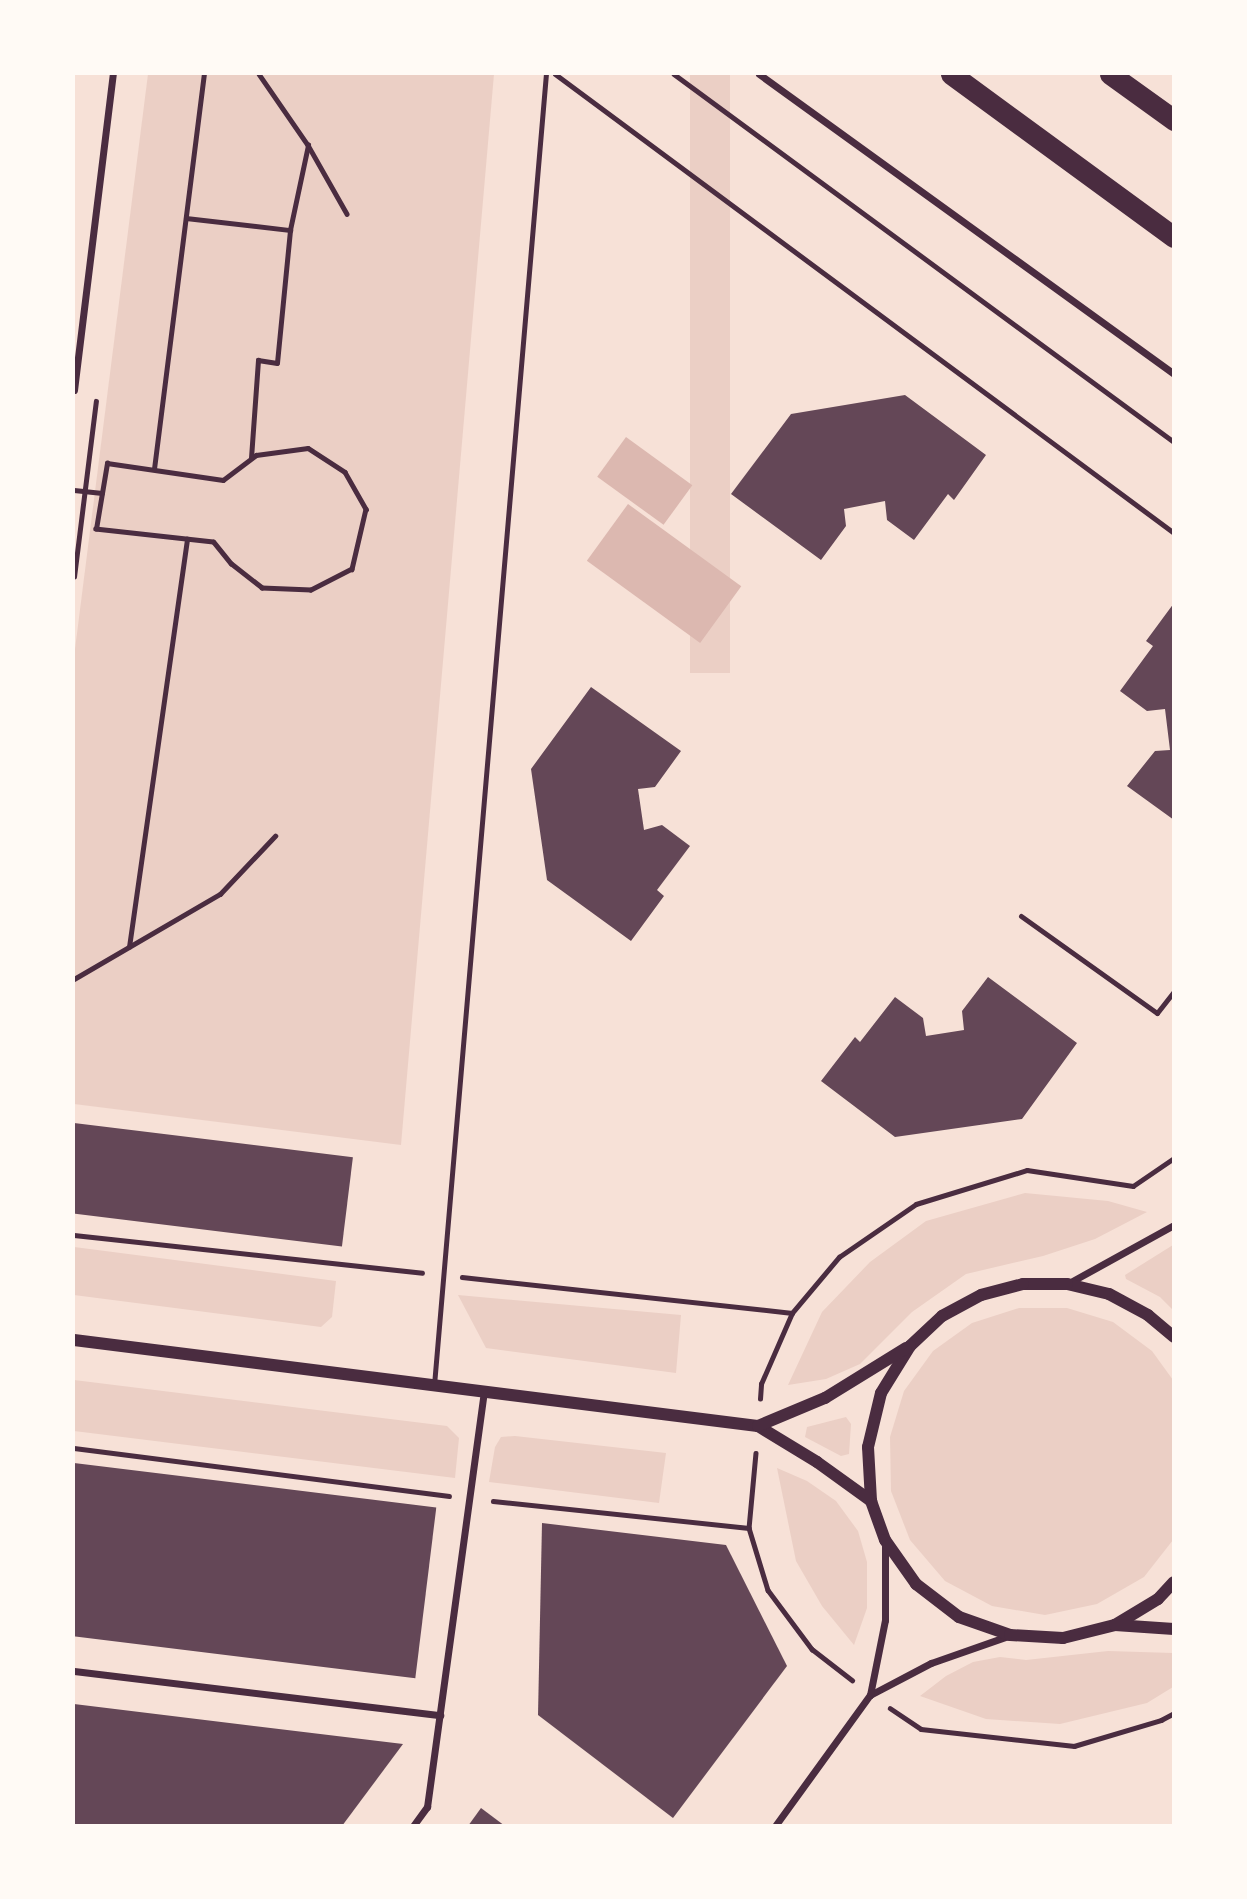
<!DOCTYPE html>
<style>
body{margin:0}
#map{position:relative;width:1247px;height:1899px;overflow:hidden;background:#f7e1d7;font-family:"Nunito Sans",sans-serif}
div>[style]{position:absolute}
.green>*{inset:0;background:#ebcfc5;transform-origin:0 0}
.water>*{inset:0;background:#dcb8b0;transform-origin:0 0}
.building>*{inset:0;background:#644757;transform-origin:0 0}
.path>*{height:4.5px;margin:-2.25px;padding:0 2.25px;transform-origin:2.25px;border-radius:2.25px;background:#4a2c40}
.service>*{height:5px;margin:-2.5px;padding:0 2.5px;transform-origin:2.5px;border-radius:2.5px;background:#4a2c40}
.minor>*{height:7px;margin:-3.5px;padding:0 3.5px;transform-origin:3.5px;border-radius:3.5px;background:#4a2c40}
.tertiary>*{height:12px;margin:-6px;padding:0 6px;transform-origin:6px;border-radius:6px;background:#4a2c40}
.motorway>*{height:21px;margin:-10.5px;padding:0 10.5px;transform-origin:10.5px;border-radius:10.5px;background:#4a2c40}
span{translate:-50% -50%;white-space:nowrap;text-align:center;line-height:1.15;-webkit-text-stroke:7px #fffaf5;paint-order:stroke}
.frame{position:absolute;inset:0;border:75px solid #fffaf5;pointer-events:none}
</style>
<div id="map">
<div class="green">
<div style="clip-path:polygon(148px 74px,494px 74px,401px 1145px,74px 1104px,74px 657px)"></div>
<div style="left:690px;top:74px;width:40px;height:599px"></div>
<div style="clip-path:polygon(1025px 1193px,1108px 1201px,1147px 1212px,1095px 1239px,1043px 1256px,966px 1274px,912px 1312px,860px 1364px,826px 1379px,788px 1385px,822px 1312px,870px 1262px,926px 1221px)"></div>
<div style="clip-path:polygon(1173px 1245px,1173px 1310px,1160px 1297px,1126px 1279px,1125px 1275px)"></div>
<div style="clip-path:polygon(74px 1247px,336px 1281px,332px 1317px,321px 1327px,74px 1295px)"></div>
<div style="clip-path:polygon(458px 1295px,681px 1315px,676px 1373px,486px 1348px)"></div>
<div style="clip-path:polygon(1019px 1308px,1067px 1308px,1113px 1322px,1152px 1351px,1173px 1380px,1173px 1540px,1144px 1577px,1097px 1604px,1045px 1615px,992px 1606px,945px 1581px,910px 1540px,891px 1491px,890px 1437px,904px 1391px,933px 1351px,972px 1323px)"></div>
<div style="clip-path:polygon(74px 1380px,447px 1426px,459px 1438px,455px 1478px,74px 1431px)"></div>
<div style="clip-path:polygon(846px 1417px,851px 1424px,849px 1454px,841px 1456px,805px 1437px,807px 1427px)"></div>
<div style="clip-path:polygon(515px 1436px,666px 1453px,659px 1503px,489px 1482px,495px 1447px,501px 1437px)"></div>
<div style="clip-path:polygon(777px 1468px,807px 1481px,836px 1501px,858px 1531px,867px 1562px,867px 1608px,854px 1645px,822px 1606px,796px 1561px)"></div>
<div style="clip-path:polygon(1108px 1651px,1173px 1653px,1173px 1687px,1147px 1703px,1060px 1724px,986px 1719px,920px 1696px,946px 1676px,973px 1662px,1000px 1657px,1026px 1660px)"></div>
</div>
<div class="water">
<div style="left:626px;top:437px;width:82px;height:49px;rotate:36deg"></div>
<div style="left:628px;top:504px;width:140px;height:70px;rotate:36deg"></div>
</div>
<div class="building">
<div style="clip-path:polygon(905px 395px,986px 455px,954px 500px,948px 494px,914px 540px,887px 520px,885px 501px,844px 509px,846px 526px,821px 560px,731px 494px,791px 414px)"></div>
<div style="clip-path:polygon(1174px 603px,1174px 820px,1127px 786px,1155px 751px,1170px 750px,1165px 709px,1147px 711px,1120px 691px,1153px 646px,1146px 641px)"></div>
<div style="clip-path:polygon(591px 687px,681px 751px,655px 787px,638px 789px,644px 830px,662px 825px,690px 846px,657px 890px,664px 896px,631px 941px,547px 880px,531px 769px)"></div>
<div style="clip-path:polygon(988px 977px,1077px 1043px,1022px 1119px,895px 1137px,821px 1081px,855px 1037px,860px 1042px,895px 997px,923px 1018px,926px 1036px,964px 1030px,962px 1011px)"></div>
<div style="left:74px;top:1123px;width:281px;height:90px;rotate:7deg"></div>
<div style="left:74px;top:1463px;width:365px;height:172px;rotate:7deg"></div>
<div style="clip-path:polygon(542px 1523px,726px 1545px,787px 1666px,673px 1818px,538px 1715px)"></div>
<div style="clip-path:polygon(74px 1704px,403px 1744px,342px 1826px,74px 1826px)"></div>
<div style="clip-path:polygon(481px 1808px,505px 1826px,468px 1826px)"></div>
</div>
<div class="path">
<div style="left:259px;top:74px;width:86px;rotate:55.4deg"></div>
<div style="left:308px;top:145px;width:79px;rotate:60.5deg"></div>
<div style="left:674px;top:74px;width:621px;rotate:36.35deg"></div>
<div style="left:186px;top:218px;width:105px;rotate:6.6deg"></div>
<div style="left:290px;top:230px;width:87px;rotate:-78deg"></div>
<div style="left:308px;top:448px;width:44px;rotate:33deg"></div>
<div style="left:345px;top:472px;width:43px;rotate:60.4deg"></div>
<div style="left:366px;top:509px;width:62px;rotate:103.1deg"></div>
<div style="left:352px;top:569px;width:46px;rotate:152.9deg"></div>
<div style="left:311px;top:590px;width:49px;rotate:-177.7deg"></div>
<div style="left:262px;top:588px;width:39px;rotate:-142deg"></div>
<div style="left:231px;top:564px;width:28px;rotate:-129deg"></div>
<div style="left:213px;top:542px;width:118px;rotate:-173.7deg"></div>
<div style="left:96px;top:529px;width:67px;rotate:-80.5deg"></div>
<div style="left:107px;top:463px;width:117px;rotate:8.3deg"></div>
<div style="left:223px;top:480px;width:41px;rotate:-37.1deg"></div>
<div style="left:256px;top:455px;width:52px;rotate:-7.7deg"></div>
<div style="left:251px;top:458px;width:98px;rotate:-85.9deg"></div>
<div style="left:258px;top:360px;width:19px;rotate:9deg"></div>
<div style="left:277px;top:363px;width:134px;rotate:-84.4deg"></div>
<div style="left:154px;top:469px;width:398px;rotate:-82.8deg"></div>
<div style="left:74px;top:490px;width:28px;rotate:6deg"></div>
<div style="left:74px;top:577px;width:177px;rotate:-82.9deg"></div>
<div style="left:129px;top:947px;width:412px;rotate:-81.9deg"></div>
<div style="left:74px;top:979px;width:169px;rotate:-30.2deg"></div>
<div style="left:220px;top:894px;width:80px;rotate:-46.5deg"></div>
<div style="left:74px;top:1235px;width:350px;rotate:6.2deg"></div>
<div style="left:462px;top:1277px;width:332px;rotate:6.2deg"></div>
<div style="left:760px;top:1399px;width:15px;rotate:-86deg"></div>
<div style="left:761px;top:1384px;width:77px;rotate:-66.4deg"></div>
<div style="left:792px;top:1313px;width:73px;rotate:-50deg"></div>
<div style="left:839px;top:1257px;width:93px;rotate:-34.5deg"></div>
<div style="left:916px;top:1204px;width:116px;rotate:-17deg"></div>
<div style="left:1027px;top:1170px;width:107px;rotate:8.6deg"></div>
<div style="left:1133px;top:1186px;width:50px;rotate:-34.3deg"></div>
<div style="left:74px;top:1448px;width:378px;rotate:7.3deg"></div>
<div style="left:756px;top:1453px;width:75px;rotate:95.3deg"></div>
<div style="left:749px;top:1528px;width:65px;rotate:73deg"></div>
<div style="left:768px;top:1590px;width:74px;rotate:53.3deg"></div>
<div style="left:812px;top:1649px;width:51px;rotate:37.8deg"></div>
<div style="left:493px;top:1501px;width:257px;rotate:6deg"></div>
<div style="left:890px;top:1708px;width:37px;rotate:34deg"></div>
<div style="left:921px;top:1729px;width:154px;rotate:6.3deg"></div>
<div style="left:1074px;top:1746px;width:91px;rotate:-16.6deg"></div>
<div style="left:1161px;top:1720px;width:15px;rotate:-28deg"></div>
</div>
<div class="service">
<div style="left:555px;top:74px;width:771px;rotate:36.56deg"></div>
<div style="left:1021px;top:916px;width:167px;rotate:35.5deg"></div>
<div style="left:1157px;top:1013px;width:28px;rotate:-52deg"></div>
<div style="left:434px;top:1385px;width:1316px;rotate:-85.12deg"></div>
</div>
<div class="minor">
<div style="left:759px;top:74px;width:512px;rotate:35.86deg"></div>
<div style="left:74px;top:390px;width:318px;rotate:-83deg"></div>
<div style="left:1067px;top:1284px;width:122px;rotate:-28.9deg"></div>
<div style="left:74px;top:1671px;width:369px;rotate:6.9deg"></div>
<div style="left:870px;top:1695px;width:69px;rotate:-27.7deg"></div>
<div style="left:931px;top:1663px;width:82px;rotate:-19.3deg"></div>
<div style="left:413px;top:1826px;width:24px;rotate:-54deg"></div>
<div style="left:427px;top:1807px;width:419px;rotate:-82.2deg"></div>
<div style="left:775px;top:1826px;width:162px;rotate:-54.1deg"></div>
<div style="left:870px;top:1695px;width:76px;rotate:-78.7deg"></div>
<div style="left:885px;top:1620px;width:76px;rotate:-90deg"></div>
</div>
<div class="tertiary">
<div style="left:1174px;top:1337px;width:34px;rotate:-140deg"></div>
<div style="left:1148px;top:1315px;width:44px;rotate:-151.7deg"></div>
<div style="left:1109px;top:1294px;width:43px;rotate:-166.6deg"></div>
<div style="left:1067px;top:1284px;width:44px;rotate:180deg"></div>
<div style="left:1023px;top:1284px;width:43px;rotate:165.3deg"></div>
<div style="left:981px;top:1295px;width:44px;rotate:151.7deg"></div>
<div style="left:942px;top:1316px;width:44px;rotate:136.8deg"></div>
<div style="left:910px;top:1346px;width:55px;rotate:121.7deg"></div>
<div style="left:881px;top:1393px;width:56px;rotate:103.5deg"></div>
<div style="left:868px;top:1447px;width:54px;rotate:86.8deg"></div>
<div style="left:871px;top:1501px;width:41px;rotate:70.3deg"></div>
<div style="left:885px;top:1540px;width:54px;rotate:54.8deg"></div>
<div style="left:916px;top:1584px;width:54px;rotate:37.5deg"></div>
<div style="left:959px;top:1617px;width:54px;rotate:19.4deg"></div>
<div style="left:1010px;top:1635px;width:53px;rotate:3.2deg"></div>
<div style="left:1063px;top:1638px;width:54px;rotate:-14deg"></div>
<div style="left:1115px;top:1625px;width:50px;rotate:-31.2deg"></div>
<div style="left:1158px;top:1599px;width:23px;rotate:-47deg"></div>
<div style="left:74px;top:1340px;width:689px;rotate:7.17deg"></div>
<div style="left:758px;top:1426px;width:69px;rotate:31.4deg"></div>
<div style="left:817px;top:1462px;width:67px;rotate:35.8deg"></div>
<div style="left:758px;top:1426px;width:73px;rotate:-22.7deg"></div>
<div style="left:825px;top:1398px;width:95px;rotate:-31.7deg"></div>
<div style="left:1115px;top:1625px;width:59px;rotate:3.9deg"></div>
</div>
<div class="motorway">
<div style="left:951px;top:74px;width:276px;rotate:36.2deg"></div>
<div style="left:1110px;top:74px;width:79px;rotate:35.7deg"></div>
</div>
<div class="frame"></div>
</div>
